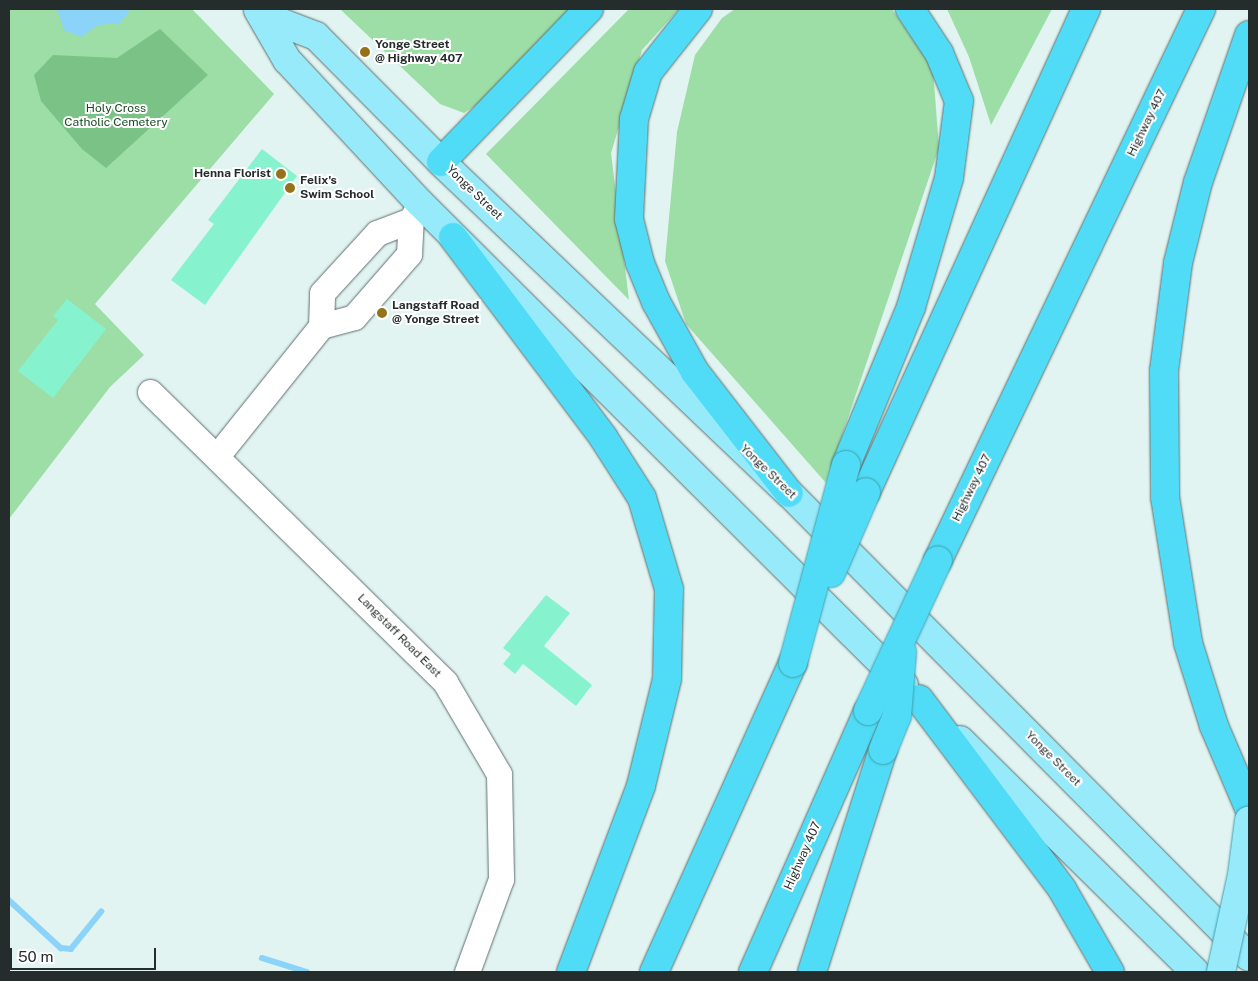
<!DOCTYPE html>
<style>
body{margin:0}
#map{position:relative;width:1258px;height:981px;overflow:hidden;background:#e1f4f2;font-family:"Public Sans",sans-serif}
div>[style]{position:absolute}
.green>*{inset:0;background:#9cdea6}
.forest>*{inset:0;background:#7ac286}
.water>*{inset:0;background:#8cd3fa}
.stream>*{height:5.5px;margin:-2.75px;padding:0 2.75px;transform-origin:2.75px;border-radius:2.75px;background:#8cd3fa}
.building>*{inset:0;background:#87f2ce}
.roads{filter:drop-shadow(0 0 1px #5e6f6e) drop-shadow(0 0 1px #5e6f6e)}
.minor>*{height:25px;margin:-12.5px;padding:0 12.5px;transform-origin:12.5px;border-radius:12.5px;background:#fff}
.major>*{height:28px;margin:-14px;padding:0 14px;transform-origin:14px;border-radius:14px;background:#96eafa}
.highway>*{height:28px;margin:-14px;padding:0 14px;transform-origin:14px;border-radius:14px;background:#50dcf6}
.bridges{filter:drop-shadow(0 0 1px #419eaf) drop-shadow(0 0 1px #419eaf)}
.major-bridge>*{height:28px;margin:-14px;padding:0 14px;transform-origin:14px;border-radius:14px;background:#96eafa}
.highway-bridge>*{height:28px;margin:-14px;padding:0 14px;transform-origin:14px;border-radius:14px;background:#50dcf6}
.dots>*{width:14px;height:14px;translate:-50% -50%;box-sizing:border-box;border:2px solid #fff;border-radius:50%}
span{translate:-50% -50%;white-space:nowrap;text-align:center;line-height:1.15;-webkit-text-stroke:4px #fff;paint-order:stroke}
.poi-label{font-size:12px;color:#252c2c;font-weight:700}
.left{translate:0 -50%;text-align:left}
.right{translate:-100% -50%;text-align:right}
.park-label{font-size:12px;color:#174b23}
.street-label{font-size:12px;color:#252c2c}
.frame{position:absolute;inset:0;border:10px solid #252c2c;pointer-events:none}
.scale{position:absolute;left:10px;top:948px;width:146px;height:22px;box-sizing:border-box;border:2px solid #252c2c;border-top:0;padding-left:6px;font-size:15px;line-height:18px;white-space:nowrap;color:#252c2c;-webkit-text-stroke:4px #fff;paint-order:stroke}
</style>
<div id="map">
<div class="green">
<div style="clip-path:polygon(9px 9px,192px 9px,274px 94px,95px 304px,144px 355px,110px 387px,9px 519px)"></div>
<div style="clip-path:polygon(340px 9px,571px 9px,486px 99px,464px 113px,440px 104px)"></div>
<div style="clip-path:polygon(629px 9px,679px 9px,642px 50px,611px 153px,629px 300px,486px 154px)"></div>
<div style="clip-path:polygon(735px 9px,892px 9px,933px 69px,939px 148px,826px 483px,686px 324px,665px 261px,677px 132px,695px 55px,722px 18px)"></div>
<div style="clip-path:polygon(947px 9px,1052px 9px,991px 125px,969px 57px)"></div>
</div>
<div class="forest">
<div style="clip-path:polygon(160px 29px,208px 75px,106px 168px,82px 149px,41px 101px,34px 75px,53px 55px,117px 58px)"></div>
</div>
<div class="water">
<div style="clip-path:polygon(57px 9px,131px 9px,120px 23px,98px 25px,81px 37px,64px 30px)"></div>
</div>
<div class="stream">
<div style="left:9px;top:900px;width:71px;rotate:42.7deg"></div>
<div style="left:61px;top:948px;width:10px;rotate:6deg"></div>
<div style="left:71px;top:949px;width:48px;rotate:-51deg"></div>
<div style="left:262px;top:958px;width:47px;rotate:17.3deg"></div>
</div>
<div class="building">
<div style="clip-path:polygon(262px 149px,297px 176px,205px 305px,171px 280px,214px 224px,208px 220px)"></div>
<div style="clip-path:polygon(67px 299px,106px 329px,53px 398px,18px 371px,58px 320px,53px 316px)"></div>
<div style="clip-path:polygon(546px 595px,570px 613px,544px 646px,592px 685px,576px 706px,523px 664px,515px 674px,503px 664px,511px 654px,503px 648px)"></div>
</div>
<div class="roads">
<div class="minor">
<div style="left:321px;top:326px;width:34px;rotate:-15deg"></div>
<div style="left:354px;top:317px;width:84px;rotate:-48.9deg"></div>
<div style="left:409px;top:254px;width:34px;rotate:-87deg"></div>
<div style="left:411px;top:220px;width:13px;rotate:-61deg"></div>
<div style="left:150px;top:392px;width:414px;rotate:44.5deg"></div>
<div style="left:445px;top:682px;width:107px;rotate:59.6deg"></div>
<div style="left:499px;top:774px;width:105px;rotate:88.9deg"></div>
<div style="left:501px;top:879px;width:99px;rotate:110.1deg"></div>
<div style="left:217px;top:456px;width:166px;rotate:-51.3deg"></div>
<div style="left:321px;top:326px;width:33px;rotate:-88deg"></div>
<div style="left:322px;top:293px;width:81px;rotate:-47.5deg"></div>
<div style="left:377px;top:233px;width:36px;rotate:-21deg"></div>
</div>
<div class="major">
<div style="left:258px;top:10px;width:58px;rotate:59.9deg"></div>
<div style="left:287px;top:60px;width:195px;rotate:47.1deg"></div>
<div style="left:420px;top:203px;width:683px;rotate:44.88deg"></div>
<div style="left:264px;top:16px;width:56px;rotate:21deg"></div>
<div style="left:316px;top:36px;width:177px;rotate:45.2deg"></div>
<div style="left:441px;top:162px;width:480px;rotate:43.6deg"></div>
<div style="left:789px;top:493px;width:653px;rotate:45.25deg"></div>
<div style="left:960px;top:740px;width:330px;rotate:44.6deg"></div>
</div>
<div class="highway">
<div style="left:698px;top:9px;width:80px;rotate:128.4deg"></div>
<div style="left:648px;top:72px;width:49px;rotate:106.6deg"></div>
<div style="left:634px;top:119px;width:100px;rotate:92.9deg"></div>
<div style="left:629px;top:219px;width:45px;rotate:76deg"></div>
<div style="left:640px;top:263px;width:42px;rotate:67.7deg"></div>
<div style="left:656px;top:302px;width:80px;rotate:60.9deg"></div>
<div style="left:695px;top:372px;width:153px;rotate:52.2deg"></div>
<div style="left:1249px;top:35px;width:156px;rotate:109.1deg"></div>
<div style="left:1198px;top:182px;width:83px;rotate:103.9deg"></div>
<div style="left:1178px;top:263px;width:109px;rotate:97.4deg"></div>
<div style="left:1164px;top:371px;width:126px;rotate:89.5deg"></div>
<div style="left:1165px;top:497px;width:148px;rotate:81deg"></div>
<div style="left:1188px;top:643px;width:87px;rotate:72.6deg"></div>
<div style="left:1214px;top:726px;width:89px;rotate:66.9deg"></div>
<div style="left:441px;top:162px;width:213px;rotate:-46deg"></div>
<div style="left:453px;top:237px;width:250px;rotate:53.1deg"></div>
<div style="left:603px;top:437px;width:72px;rotate:57.4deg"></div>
<div style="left:642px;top:498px;width:95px;rotate:73.5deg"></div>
<div style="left:669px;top:589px;width:90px;rotate:91.3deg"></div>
<div style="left:667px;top:679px;width:110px;rotate:103.7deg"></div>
<div style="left:641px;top:786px;width:199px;rotate:110.6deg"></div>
<div style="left:846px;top:465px;width:171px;rotate:-67.6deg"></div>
<div style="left:911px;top:307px;width:134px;rotate:-73.6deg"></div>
<div style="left:949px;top:178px;width:78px;rotate:-82.6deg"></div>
<div style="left:959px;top:101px;width:52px;rotate:-112.6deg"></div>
<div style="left:939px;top:53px;width:53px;rotate:-123.4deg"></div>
<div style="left:866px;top:492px;width:531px;rotate:-65.51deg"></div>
<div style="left:938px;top:560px;width:611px;rotate:-64.48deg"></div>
<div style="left:919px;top:699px;width:238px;rotate:53deg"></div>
<div style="left:1062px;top:889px;width:96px;rotate:60deg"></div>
<div style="left:654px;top:972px;width:339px;rotate:-65.8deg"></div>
<div style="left:753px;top:972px;width:285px;rotate:-66.2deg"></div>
<div style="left:812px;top:972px;width:233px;rotate:-72.3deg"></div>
</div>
</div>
<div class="bridges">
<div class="major-bridge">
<div style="left:1221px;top:972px;width:99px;rotate:-77.8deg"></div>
<div style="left:1242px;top:875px;width:55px;rotate:-82.7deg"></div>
</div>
<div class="highway-bridge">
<div style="left:831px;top:573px;width:88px;rotate:-66.6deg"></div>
<div style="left:793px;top:663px;width:205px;rotate:-75deg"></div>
<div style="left:868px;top:711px;width:166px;rotate:-65.1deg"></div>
<div style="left:883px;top:750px;width:37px;rotate:-68deg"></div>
<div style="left:897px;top:716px;width:64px;rotate:-85.5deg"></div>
</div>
</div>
<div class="dots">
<div style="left:365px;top:52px;background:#95711a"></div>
<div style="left:281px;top:174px;background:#95711a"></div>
<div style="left:290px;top:188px;background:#95711a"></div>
<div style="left:382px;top:313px;background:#95711a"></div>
</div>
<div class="poi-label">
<span class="left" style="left:375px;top:52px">Yonge Street<br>@ Highway 407</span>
<span class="right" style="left:271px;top:174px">Henna Florist</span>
<span class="left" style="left:300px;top:188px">Felix's<br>Swim School</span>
<span class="left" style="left:392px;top:313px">Langstaff Road<br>@ Yonge Street</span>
</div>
<div class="park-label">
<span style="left:116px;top:116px">Holy Cross<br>Catholic Cemetery</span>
</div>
<div class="street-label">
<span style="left:1147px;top:123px;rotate:-64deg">Highway 407</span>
<span style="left:474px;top:193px;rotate:44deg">Yonge Street</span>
<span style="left:768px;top:472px;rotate:44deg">Yonge Street</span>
<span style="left:972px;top:488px;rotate:-64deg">Highway 407</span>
<span style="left:399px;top:636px;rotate:45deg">Langstaff Road East</span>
<span style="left:1053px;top:759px;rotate:45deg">Yonge Street</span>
<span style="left:803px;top:856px;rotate:-66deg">Highway 407</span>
</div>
<div class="frame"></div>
<div class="scale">50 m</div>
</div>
